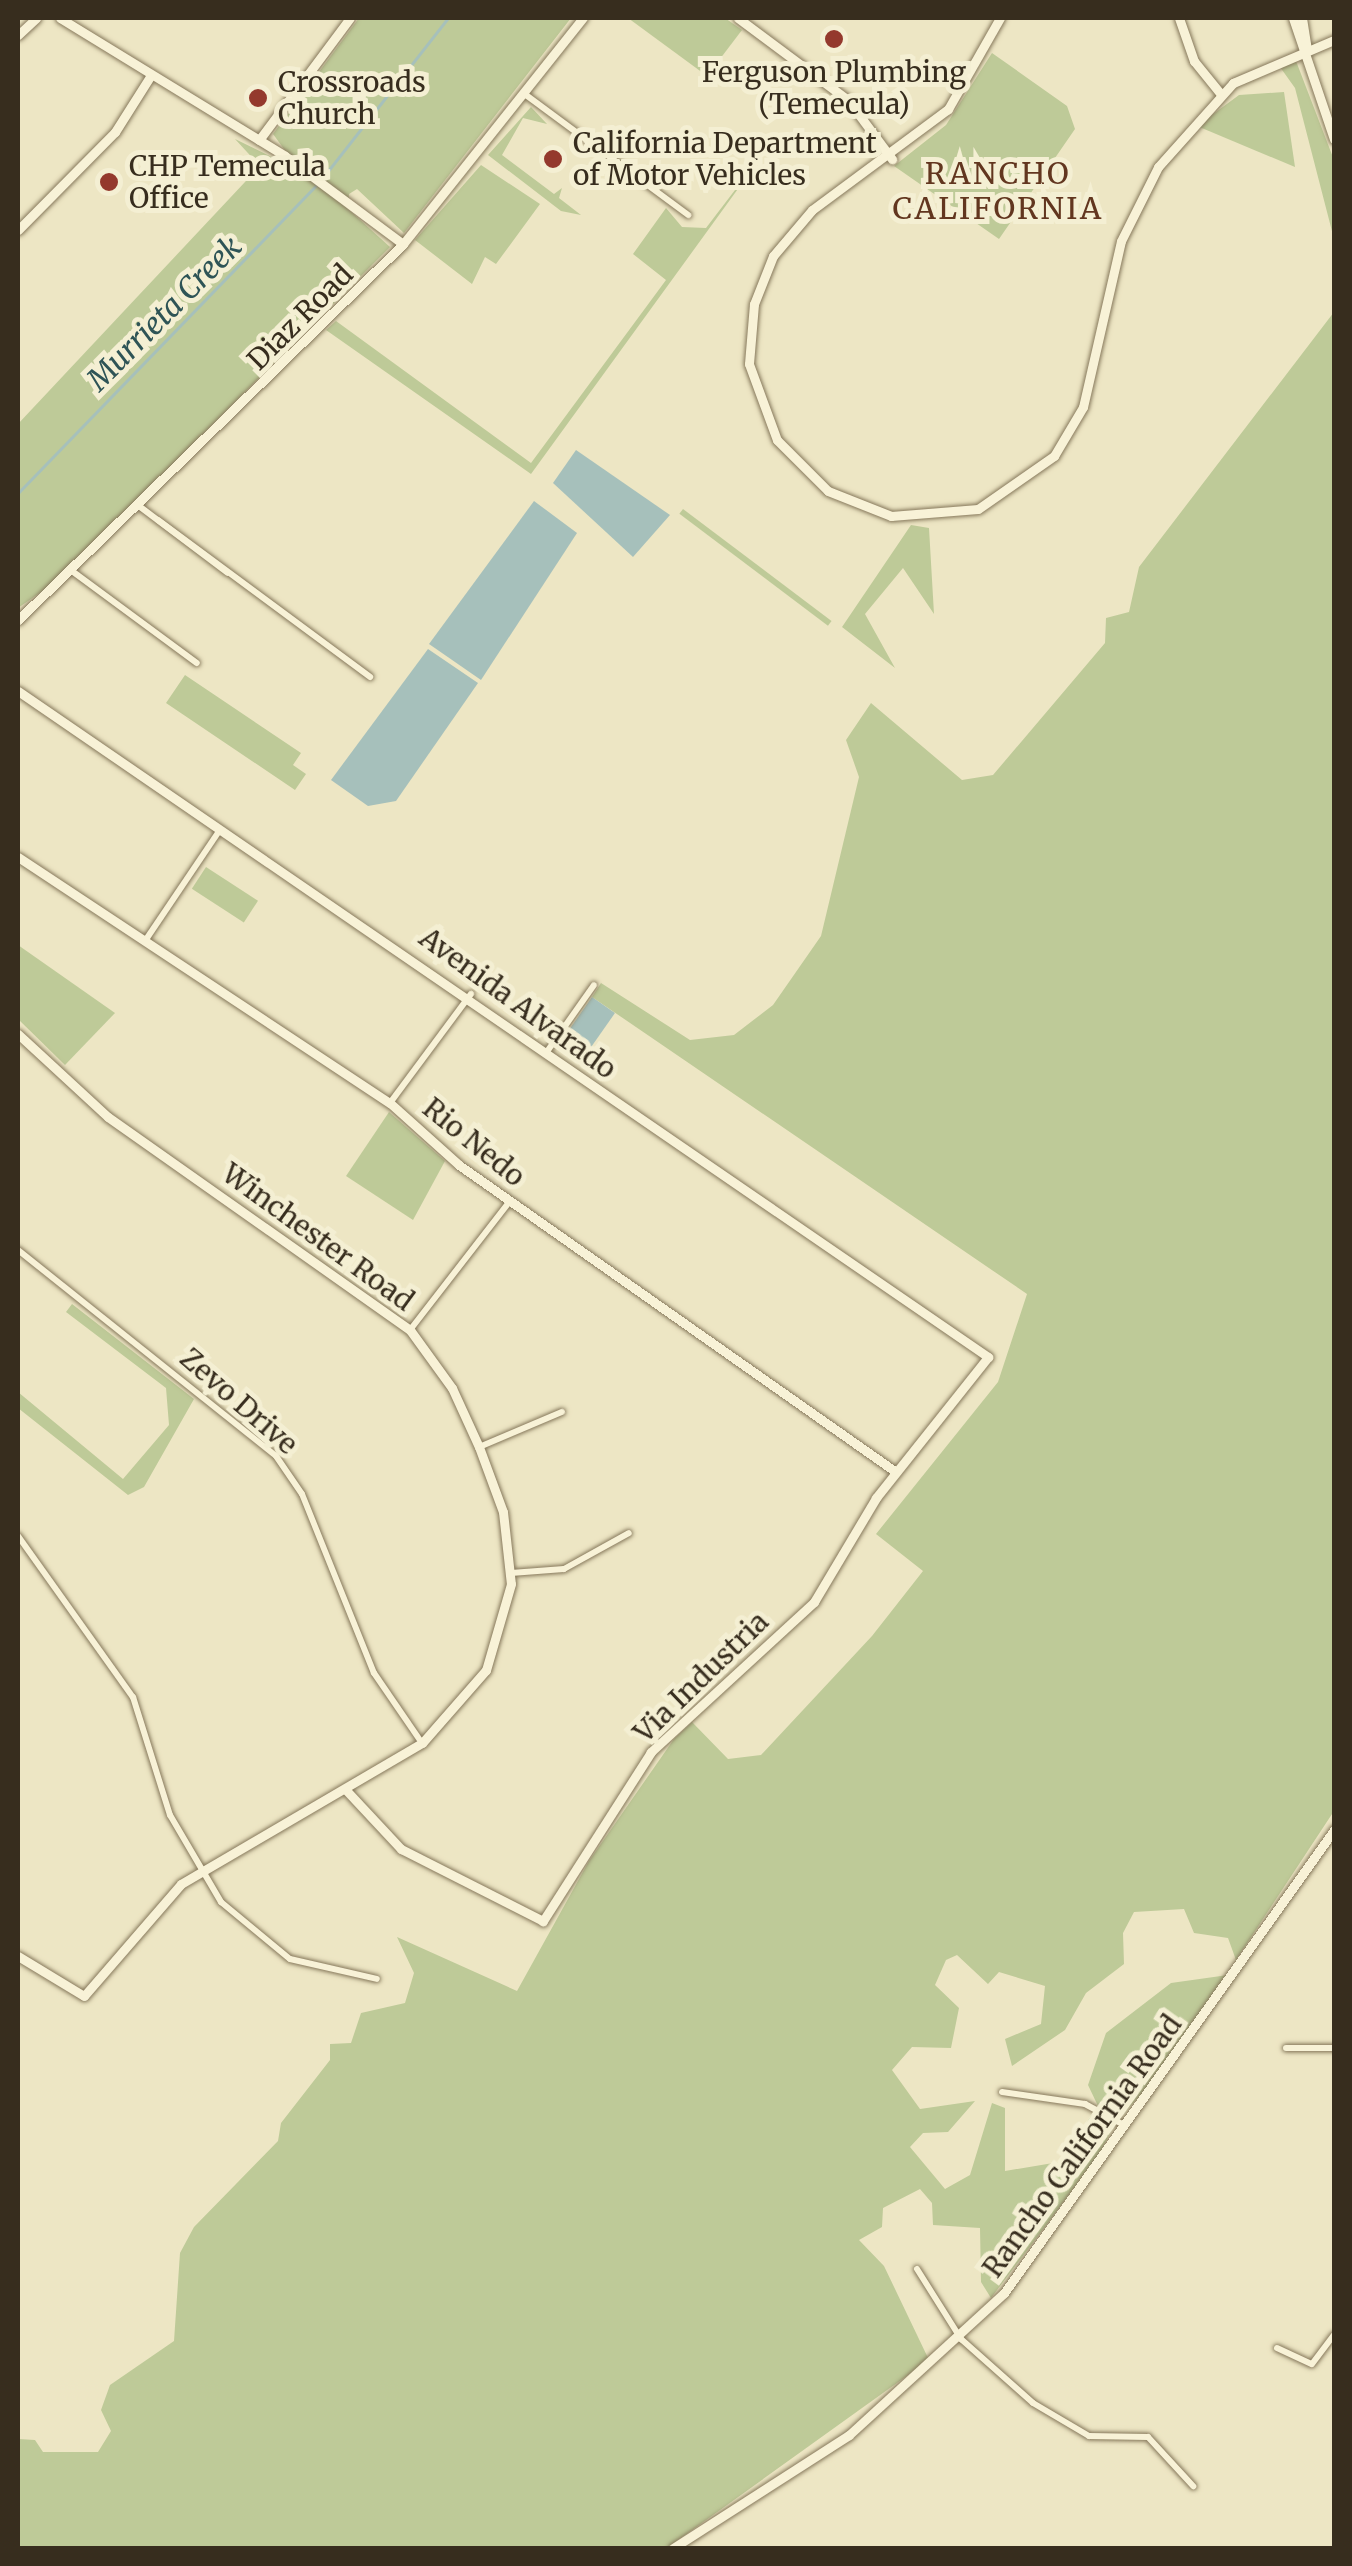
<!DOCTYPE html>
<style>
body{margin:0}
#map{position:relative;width:1352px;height:2566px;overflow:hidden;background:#ede6c4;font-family:Merriweather,serif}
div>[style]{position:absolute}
.green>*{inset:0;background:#beca98;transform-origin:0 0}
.water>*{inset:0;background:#a6c0bb;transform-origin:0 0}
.stream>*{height:2.5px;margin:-1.25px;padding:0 1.25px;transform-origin:1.25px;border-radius:1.25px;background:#a6c0bb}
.roads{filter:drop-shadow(0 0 2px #86785b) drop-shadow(0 0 2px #86785b)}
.street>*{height:6px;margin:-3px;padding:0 3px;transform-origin:3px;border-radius:3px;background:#f8f2d7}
.secondary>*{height:9px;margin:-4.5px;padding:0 4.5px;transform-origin:4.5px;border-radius:4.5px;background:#f8f2d7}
.dots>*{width:28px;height:28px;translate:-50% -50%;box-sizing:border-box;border:5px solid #f4efd3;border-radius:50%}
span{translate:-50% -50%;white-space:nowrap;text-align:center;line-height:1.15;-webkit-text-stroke:10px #f4efd3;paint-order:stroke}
.poi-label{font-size:28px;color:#372d1e}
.left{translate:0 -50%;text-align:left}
.street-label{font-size:28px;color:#372d1e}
.neighbourhood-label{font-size:30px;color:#62361f;letter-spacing:2.5px}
.water-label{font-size:30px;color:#2e5456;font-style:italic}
.frame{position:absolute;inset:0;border:20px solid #372d1e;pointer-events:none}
</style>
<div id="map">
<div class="green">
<div style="clip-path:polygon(359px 18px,571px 18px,404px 233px,357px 189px,349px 194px,348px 209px,390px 247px,54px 583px,18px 608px,18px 424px,260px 166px,235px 139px,300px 171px,273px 134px)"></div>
<div style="clip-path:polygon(628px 18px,725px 18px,742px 30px,707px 76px)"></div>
<div style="clip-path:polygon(992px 53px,1067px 106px,1075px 129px,999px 239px,894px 166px,946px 125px)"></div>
<div style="clip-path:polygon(1296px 61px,1334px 160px,1334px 239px,1295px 88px,1280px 67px)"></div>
<div style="clip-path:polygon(1284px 92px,1295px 167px,1197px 126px,1239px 95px)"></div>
<div style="clip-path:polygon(531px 107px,547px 124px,523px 118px,502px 155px,554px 194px,562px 188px,559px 198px,581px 215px,561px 211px,488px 155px)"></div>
<div style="clip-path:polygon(780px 131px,531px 474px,326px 330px,336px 321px,531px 463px,666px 280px,633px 254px,666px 208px,682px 227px,706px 228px)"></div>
<div style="clip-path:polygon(481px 165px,540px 204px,496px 264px,485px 257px,472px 284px,415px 240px)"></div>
<div style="clip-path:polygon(1334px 312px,1334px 1811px,1236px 1960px,1228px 1938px,1194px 1933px,1184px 1909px,1134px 1912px,1123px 1933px,1124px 1964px,1086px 1993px,1065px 2030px,1012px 2066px,1005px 2039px,1041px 2024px,1045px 1986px,999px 1972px,988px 1984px,957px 1955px,946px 1960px,935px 1985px,959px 2008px,951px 2048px,912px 2047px,892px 2070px,920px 2109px,975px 2101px,948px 2132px,923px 2133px,910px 2147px,945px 2189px,970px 2175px,992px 2103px,1005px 2108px,1005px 2171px,1059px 2162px,1098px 2106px,1088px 2085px,1106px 2033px,1171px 1983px,1228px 1975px,1146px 2089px,1123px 2114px,1107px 2114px,1111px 2131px,1099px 2155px,991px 2298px,981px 2282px,980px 2228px,933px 2225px,932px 2203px,920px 2189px,883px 2208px,882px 2227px,859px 2240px,884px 2266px,929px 2360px,667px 2548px,18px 2548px,18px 2439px,35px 2440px,43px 2452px,98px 2452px,111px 2431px,101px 2410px,110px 2385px,174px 2341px,180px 2253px,194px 2227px,278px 2141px,281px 2123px,330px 2060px,330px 2044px,351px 2043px,361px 2013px,405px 2003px,414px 1973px,397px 1937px,517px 1991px,589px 1861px,674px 1739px,692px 1722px,728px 1759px,761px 1755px,872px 1636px,923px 1571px,876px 1534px,998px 1382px,1027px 1294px,592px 997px,601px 983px,690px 1040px,734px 1035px,773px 1005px,821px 936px,859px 777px,846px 740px,871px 703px,962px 780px,993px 775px,1105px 643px,1106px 618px,1129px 612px,1139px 567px)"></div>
<div style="left:683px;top:509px;width:186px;height:6px;rotate:37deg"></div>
<div style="clip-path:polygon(911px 525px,929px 528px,934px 614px,903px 568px,865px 614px,895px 668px,842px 627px)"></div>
<div style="clip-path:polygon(185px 675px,301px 753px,293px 765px,306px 774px,295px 790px,166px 703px)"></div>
<div style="left:206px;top:867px;width:62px;height:26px;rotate:33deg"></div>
<div style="clip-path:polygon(18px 945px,115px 1013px,65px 1065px,18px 1019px)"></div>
<div style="clip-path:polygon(389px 1112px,445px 1161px,413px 1220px,346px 1176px)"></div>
<div style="clip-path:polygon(72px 1304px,194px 1399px,144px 1487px,128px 1495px,18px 1408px,18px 1392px,123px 1479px,169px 1425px,166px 1388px,66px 1312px)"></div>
</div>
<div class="water">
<div style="clip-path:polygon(576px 450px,670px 515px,633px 557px,553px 483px)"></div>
<div style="clip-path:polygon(534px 501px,577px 533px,481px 680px,429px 644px)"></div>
<div style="clip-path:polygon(428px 649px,478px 683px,396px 801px,368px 806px,331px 780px)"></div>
<div style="left:592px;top:997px;width:28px;height:61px;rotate:35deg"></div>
</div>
<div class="stream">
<div style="left:321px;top:180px;width:206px;rotate:-51.9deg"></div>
<div style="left:18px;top:493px;width:428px;rotate:-45.9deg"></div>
</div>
<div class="roads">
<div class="street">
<div style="left:526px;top:95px;width:202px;rotate:36.5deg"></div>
<div style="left:139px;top:506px;width:111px;rotate:37deg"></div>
<div style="left:158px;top:520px;width:264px;rotate:36.5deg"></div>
<div style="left:72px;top:571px;width:155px;rotate:36.4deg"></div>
<div style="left:145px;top:941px;width:134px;rotate:-56deg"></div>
<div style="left:546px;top:1053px;width:83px;rotate:-54.8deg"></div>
<div style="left:390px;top:1103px;width:136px;rotate:-53.4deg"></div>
<div style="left:18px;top:1250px;width:330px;rotate:38.6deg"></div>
<div style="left:276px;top:1456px;width:46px;rotate:55.6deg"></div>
<div style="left:302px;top:1494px;width:193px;rotate:68.1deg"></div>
<div style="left:374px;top:1673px;width:85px;rotate:55.6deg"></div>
<div style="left:410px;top:1330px;width:163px;rotate:-52.2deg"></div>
<div style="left:479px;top:1447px;width:90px;rotate:-22.9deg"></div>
<div style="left:18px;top:1536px;width:198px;rotate:54.5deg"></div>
<div style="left:133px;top:1697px;width:124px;rotate:72.6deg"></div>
<div style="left:170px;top:1815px;width:101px;rotate:59.6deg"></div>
<div style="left:221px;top:1902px;width:89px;rotate:39.6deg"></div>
<div style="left:290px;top:1959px;width:89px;rotate:12.9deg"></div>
<div style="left:511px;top:1573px;width:53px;rotate:-4.3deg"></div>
<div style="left:564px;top:1569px;width:74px;rotate:-29deg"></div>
<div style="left:1286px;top:2048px;width:48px"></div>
<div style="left:1002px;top:2092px;width:84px;rotate:8.2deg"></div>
<div style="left:1085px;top:2104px;width:44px;rotate:28.3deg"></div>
<div style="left:917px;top:2269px;width:83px;rotate:57.8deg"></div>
<div style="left:961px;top:2339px;width:96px;rotate:41.6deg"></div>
<div style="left:1033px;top:2403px;width:65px;rotate:30.5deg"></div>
<div style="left:1089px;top:2436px;width:59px;rotate:1deg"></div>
<div style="left:1148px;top:2437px;width:67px;rotate:47.4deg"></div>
<div style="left:1277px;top:2348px;width:38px;rotate:25deg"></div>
<div style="left:1312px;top:2364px;width:36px;rotate:-53deg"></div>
</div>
<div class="secondary">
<div style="left:60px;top:18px;width:264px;rotate:31.5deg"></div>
<div style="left:285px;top:156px;width:147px;rotate:36.7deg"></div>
<div style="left:738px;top:18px;width:137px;rotate:36.7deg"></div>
<div style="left:848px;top:100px;width:74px;rotate:53.3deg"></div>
<div style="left:1000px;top:18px;width:105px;rotate:119.7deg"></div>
<div style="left:948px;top:109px;width:169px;rotate:143.4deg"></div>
<div style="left:812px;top:210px;width:60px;rotate:130.3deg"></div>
<div style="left:773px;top:256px;width:52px;rotate:111.6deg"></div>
<div style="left:754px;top:304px;width:60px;rotate:94.8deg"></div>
<div style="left:749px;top:364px;width:81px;rotate:69.8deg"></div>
<div style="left:777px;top:440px;width:72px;rotate:45deg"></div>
<div style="left:828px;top:491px;width:68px;rotate:21.6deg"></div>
<div style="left:891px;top:516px;width:87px;rotate:-4.6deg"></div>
<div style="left:978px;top:509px;width:93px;rotate:-34.9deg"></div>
<div style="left:1054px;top:456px;width:57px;rotate:-59.4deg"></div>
<div style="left:1083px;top:407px;width:170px;rotate:-77.1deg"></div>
<div style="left:1121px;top:241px;width:83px;rotate:-63.4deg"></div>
<div style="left:1158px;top:167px;width:113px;rotate:-48.2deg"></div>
<div style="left:1233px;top:83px;width:110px;rotate:-23.1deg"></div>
<div style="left:1179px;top:18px;width:46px;rotate:70.8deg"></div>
<div style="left:1194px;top:61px;width:41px;rotate:50.9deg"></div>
<div style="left:1293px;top:18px;width:128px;rotate:71.3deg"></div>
<div style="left:1302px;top:18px;width:32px;rotate:81deg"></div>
<div style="left:18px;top:35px;width:25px;rotate:-43deg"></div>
<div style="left:259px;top:140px;width:152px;rotate:-53.3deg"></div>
<div style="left:18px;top:230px;width:138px;rotate:-45.3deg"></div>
<div style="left:115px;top:132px;width:67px;rotate:-57.7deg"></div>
<div style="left:18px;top:620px;width:538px;rotate:-44.32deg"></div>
<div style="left:403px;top:244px;width:289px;rotate:-51.5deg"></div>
<div style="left:18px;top:691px;width:1177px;rotate:34.47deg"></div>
<div style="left:988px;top:1357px;width:180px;rotate:128.5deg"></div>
<div style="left:876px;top:1498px;width:121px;rotate:120.8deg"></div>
<div style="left:814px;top:1602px;width:222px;rotate:137.4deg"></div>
<div style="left:651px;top:1752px;width:201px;rotate:122.6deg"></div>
<div style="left:543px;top:1921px;width:159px;rotate:-153.1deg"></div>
<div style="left:401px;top:1849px;width:81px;rotate:-133deg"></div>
<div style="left:18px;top:857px;width:446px;rotate:33.5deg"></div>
<div style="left:390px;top:1103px;width:93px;rotate:41.9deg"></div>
<div style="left:459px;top:1165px;width:534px;rotate:35.09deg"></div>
<div style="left:18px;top:1034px;width:122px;rotate:42.7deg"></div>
<div style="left:108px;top:1117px;width:370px;rotate:35.2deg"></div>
<div style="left:410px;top:1330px;width:72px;rotate:54.1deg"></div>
<div style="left:452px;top:1388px;width:65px;rotate:65.4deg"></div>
<div style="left:479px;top:1447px;width:69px;rotate:69.7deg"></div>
<div style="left:503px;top:1512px;width:72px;rotate:83.7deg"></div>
<div style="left:511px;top:1584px;width:90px;rotate:106.2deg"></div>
<div style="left:486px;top:1670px;width:97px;rotate:131.2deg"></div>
<div style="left:422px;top:1743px;width:279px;rotate:149.7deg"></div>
<div style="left:181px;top:1884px;width:148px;rotate:130.9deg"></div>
<div style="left:84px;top:1996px;width:77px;rotate:-148.8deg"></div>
<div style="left:673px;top:2548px;width:209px;rotate:-32.7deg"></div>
<div style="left:849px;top:2435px;width:210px;rotate:-42.5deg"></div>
<div style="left:1004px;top:2293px;width:569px;rotate:-54.52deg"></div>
</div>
</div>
<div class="dots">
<div style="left:834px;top:39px;background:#94392d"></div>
<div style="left:258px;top:98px;background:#94392d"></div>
<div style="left:553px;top:159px;background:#94392d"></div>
<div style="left:109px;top:182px;background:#94392d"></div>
</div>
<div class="poi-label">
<span style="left:834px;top:88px">Ferguson Plumbing<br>(Temecula)</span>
<span class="left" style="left:278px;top:98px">Crossroads<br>Church</span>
<span class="left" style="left:573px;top:159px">California Department<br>of Motor Vehicles</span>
<span class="left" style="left:129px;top:182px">CHP Temecula<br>Office</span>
</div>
<div class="street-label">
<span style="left:300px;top:317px;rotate:-45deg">Diaz Road</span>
<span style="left:518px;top:1003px;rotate:36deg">Avenida Alvarado</span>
<span style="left:474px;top:1142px;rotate:39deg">Rio Nedo</span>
<span style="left:318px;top:1237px;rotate:36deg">Winchester Road</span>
<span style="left:239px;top:1401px;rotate:41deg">Zevo Drive</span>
<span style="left:701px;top:1677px;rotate:-44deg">Via Industria</span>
<span style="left:1082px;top:2146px;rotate:-54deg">Rancho California Road</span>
</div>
<div class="neighbourhood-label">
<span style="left:998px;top:190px">RANCHO<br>CALIFORNIA</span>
</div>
<div class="water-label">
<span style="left:164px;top:313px;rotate:-45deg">Murrieta Creek</span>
</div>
<div class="frame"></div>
</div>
